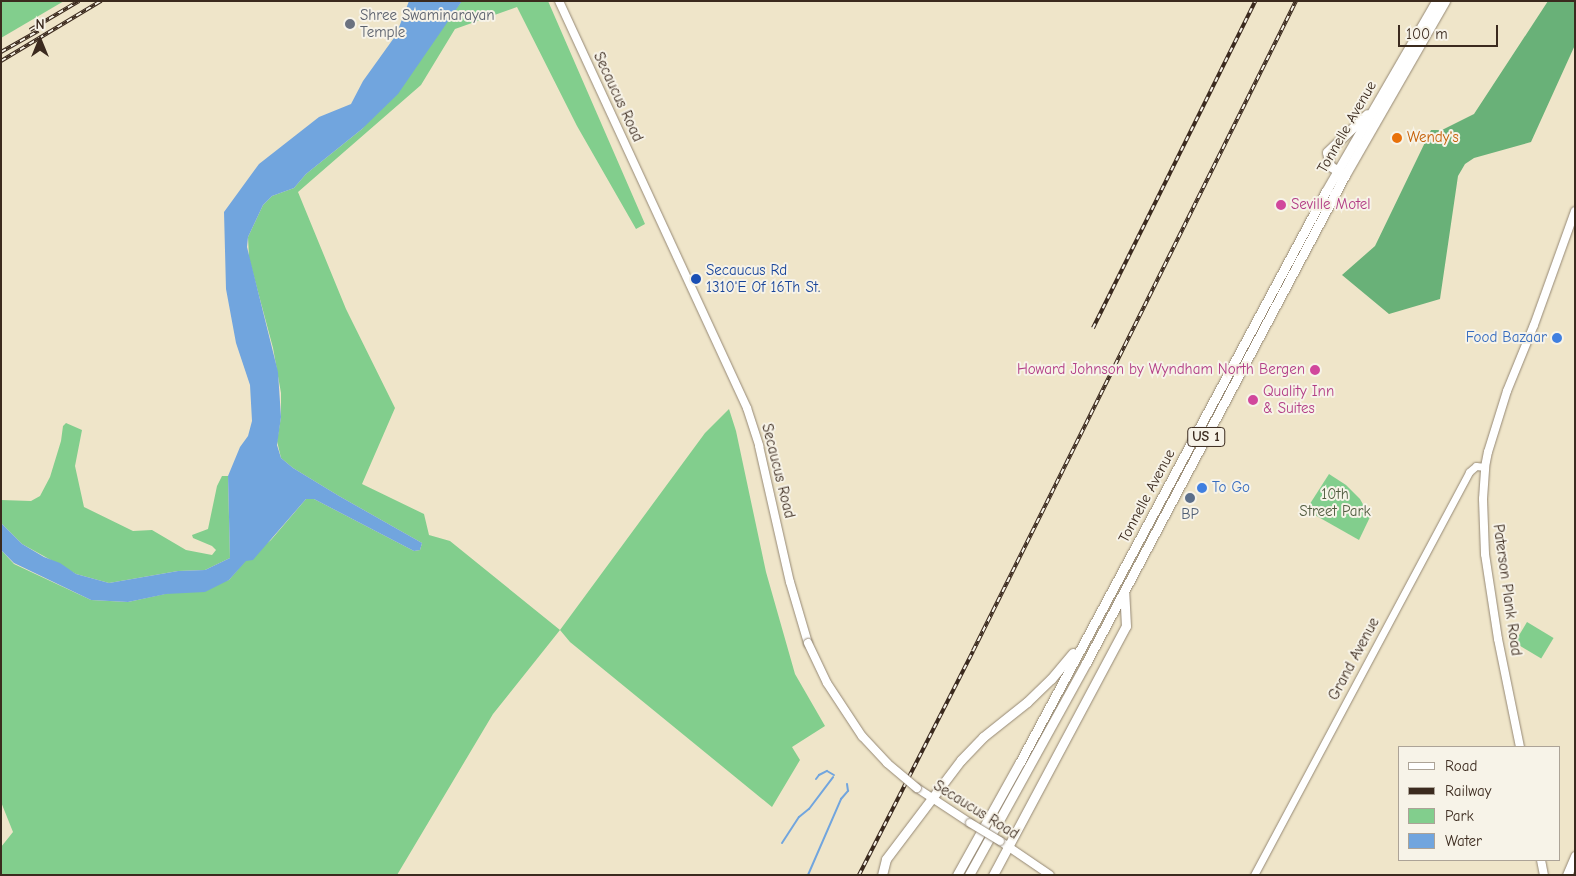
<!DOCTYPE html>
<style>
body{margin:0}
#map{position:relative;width:1576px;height:876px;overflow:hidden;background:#efe5c9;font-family:"Comic Neue",sans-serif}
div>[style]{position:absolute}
.green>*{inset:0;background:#82ce8d;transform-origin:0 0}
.forest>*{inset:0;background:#69b178}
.water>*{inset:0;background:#71a5de}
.stream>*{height:2px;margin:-1px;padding:0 1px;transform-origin:1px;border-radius:1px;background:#71a5de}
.roads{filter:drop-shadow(0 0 1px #958874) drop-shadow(0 0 1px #958874)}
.tertiary>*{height:7px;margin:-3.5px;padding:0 3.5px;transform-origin:3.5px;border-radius:3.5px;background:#fff}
.secondary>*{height:8px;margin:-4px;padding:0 4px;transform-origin:4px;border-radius:4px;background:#fff}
.primary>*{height:9px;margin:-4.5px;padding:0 4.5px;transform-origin:4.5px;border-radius:4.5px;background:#fff}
.trunk>*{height:9px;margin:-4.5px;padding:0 4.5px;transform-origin:4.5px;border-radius:4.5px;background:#fff}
.rail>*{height:4px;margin-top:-2px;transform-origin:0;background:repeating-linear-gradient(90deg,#f7f3e8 0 5.5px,#3b2a1e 0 11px);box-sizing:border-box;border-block:1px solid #3b2a1e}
.bridges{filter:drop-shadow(0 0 1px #958874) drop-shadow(0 0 1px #958874)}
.secondary-bridge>*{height:8px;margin:-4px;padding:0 4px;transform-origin:4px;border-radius:4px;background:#fff}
.dots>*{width:14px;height:14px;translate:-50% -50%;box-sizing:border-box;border:2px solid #f7f3e8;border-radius:50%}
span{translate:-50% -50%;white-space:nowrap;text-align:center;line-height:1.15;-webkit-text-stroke:4px #f7f3e8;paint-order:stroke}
.shield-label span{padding:1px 4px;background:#f7f3e8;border:1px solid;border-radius:4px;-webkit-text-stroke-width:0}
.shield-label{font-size:14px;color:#3b2a1e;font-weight:700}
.worship-label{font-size:15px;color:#5b616d}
.left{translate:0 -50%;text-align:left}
.street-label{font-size:15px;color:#3b2a1e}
.food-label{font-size:15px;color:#c56008}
.hotel-label{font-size:15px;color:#b23c85}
.right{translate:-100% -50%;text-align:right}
.transit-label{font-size:15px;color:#164399}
.shop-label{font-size:15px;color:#366cbe}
.park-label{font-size:15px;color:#505b3f}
.service-label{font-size:15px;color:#4e5e75}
.frame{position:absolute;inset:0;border:2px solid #3b2a1e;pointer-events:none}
.legend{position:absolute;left:1398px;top:746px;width:162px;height:115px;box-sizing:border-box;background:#f7f3e8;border:1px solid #aca397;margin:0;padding:6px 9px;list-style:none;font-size:15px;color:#3b2a1e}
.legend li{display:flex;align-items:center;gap:10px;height:25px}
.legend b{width:25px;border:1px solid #aca397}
.north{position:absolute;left:15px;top:15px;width:50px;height:50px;-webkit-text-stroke:4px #f7f3e8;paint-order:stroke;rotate:0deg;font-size:14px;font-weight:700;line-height:20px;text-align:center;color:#3b2a1e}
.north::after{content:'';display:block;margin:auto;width:18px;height:22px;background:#3b2a1e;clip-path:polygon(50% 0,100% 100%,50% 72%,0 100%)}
.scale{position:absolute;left:1398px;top:25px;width:100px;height:22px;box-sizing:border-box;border:2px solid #3b2a1e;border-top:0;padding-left:6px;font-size:15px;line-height:18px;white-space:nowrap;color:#3b2a1e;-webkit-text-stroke:4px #f7f3e8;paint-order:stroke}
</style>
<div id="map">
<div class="green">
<div style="clip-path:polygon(1px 1px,64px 1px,1px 38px)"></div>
<div style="clip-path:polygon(462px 1px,548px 1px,645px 224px,636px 229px,577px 126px,517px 7px,455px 29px,421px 85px,298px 192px,346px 309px,395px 408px,362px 484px,424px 514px,429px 535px,450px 541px,560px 630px,705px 433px,729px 409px,736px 431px,766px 572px,795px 674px,825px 726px,792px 747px,800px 760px,772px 807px,570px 642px,560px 630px,493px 714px,397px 875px,1px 875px,1px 847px,13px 832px,1px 802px,1px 550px,14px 564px,91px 600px,128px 602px,229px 580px,246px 560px,271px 540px,306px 499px,314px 499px,414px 551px,420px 550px,422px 543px,339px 496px,293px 468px,281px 458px,277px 441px,281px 417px,281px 393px,273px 348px,249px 258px,248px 237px,263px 205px,272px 196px,294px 188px,306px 174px,362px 129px)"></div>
<div style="clip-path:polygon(66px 423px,82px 430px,75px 466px,84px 507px,133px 531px,152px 530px,186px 550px,212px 555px,216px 550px,212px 546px,193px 538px,192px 535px,208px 529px,217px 486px,222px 476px,228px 476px,230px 558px,205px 570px,178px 571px,109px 583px,76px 574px,22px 544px,1px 523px,1px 500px,31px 501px,40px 496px,50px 477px,61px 441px,63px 426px)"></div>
<div style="clip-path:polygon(1329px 474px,1346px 485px,1360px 499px,1370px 517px,1359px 540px,1306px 510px)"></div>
<div style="left:1527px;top:622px;width:31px;height:24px;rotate:31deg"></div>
</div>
<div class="forest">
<div style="clip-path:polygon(1548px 1px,1575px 1px,1575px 45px,1531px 142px,1474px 158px,1465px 164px,1458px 176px,1440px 299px,1389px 314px,1342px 275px,1375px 246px,1431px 130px,1442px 130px,1474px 114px)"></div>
</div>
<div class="water">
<div style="clip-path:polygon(409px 1px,462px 1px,398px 94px,362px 129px,306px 174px,294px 188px,272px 196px,263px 205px,248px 237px,247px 247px,278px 372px,281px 417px,277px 445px,281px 458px,293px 468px,339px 496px,422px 543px,420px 550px,414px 551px,314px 499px,306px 499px,253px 560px,246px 561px,229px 580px,205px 592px,166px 594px,128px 602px,91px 600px,14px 563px,1px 550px,1px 523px,22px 544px,44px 557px,60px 563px,76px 574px,109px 583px,178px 571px,205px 570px,230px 558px,228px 476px,240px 447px,248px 436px,252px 421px,250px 385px,236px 343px,226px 289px,224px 212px,259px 164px,319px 117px,351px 104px,363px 81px,396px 35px)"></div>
</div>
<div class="stream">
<div style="left:816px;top:779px;width:5px;rotate:-53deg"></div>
<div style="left:819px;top:775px;width:9px;rotate:-27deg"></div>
<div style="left:827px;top:771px;width:8px;rotate:30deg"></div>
<div style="left:782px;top:843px;width:31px;rotate:-57deg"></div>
<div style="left:799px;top:817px;width:13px;rotate:-39deg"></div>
<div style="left:809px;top:809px;width:40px;rotate:-53deg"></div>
<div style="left:808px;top:875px;width:83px;rotate:-66.5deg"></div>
<div style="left:841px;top:799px;width:11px;rotate:-49deg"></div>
<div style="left:848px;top:791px;width:7px;rotate:-98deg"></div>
</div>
<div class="roads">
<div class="tertiary">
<div style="left:1254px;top:875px;width:457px;rotate:-61.9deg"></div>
<div style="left:1469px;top:472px;width:9px;rotate:-41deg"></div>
<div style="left:1476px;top:466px;width:9px;rotate:6deg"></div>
</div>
<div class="secondary">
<div style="left:559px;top:1px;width:448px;rotate:65.2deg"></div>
<div style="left:747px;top:408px;width:40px;rotate:72deg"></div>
<div style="left:759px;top:446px;width:139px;rotate:77.2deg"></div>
<div style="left:790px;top:582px;width:64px;rotate:73.6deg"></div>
<div style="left:1520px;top:747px;width:110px;rotate:-101.5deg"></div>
<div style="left:1498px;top:639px;width:86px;rotate:-98.7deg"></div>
<div style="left:1485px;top:554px;width:55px;rotate:-92.1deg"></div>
<div style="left:1483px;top:499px;width:32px;rotate:-86deg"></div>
<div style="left:1485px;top:467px;width:15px;rotate:-79deg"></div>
<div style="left:1488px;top:452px;width:64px;rotate:-72.7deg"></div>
<div style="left:1507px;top:391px;width:71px;rotate:-67.8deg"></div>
<div style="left:1534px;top:325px;width:121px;rotate:-70.2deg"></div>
<div style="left:917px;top:788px;width:64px;rotate:33.4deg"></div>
<div style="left:1000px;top:841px;width:60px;rotate:34.2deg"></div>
<div style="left:1541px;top:860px;width:15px;rotate:79deg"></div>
</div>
<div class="primary">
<div style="left:1567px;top:875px;width:21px;rotate:-67deg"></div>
</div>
<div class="trunk">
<div style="left:1342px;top:173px;width:14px;rotate:-150deg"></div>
<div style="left:1330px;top:166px;width:14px;rotate:-102deg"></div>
<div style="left:1327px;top:152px;width:55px;rotate:-43.5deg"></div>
<div style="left:882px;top:875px;width:16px;rotate:-76deg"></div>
<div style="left:886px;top:859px;width:124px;rotate:-52.9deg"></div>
<div style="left:961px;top:760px;width:32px;rotate:-46deg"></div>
<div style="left:983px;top:737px;width:56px;rotate:-38.5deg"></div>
<div style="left:1027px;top:702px;width:33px;rotate:-44deg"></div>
<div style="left:1051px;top:679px;width:34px;rotate:-50deg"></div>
<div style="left:957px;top:875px;width:129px;rotate:-60.9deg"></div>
<div style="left:1020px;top:762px;width:648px;rotate:-61.81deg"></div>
<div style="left:1326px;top:191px;width:220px;rotate:-59.9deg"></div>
<div style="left:969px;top:875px;width:242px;rotate:-61.1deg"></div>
<div style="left:1086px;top:663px;width:552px;rotate:-62.04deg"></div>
<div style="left:1345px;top:175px;width:201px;rotate:-60.1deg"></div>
<div style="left:993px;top:875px;width:282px;rotate:-61.9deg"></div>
<div style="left:1126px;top:626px;width:33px;rotate:-93deg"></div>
</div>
</div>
<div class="rail">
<div style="left:30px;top:30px;width:57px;rotate:-30.6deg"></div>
<div style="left:1px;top:52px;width:43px;rotate:-29.6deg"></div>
<div style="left:1px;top:61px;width:117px;rotate:-31deg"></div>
<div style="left:1093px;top:328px;width:365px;rotate:-63.6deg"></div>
<div style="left:859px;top:875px;width:251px;rotate:-63deg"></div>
<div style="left:973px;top:651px;width:726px;rotate:-63.58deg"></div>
</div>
<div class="bridges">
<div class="secondary-bridge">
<div style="left:808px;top:643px;width:44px;rotate:64.6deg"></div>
<div style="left:827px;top:683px;width:64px;rotate:56.6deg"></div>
<div style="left:862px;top:736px;width:37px;rotate:47deg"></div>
<div style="left:887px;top:763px;width:39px;rotate:40deg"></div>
<div style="left:970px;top:823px;width:35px;rotate:31deg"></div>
</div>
</div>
<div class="dots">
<div style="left:350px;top:24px;background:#6b7280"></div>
<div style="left:1397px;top:138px;background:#e8710a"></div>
<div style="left:1281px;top:205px;background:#d1479c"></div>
<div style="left:696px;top:279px;background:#1a4fb4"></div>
<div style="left:1557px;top:338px;background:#3f7fe0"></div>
<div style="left:1315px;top:370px;background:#d1479c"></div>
<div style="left:1253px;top:400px;background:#d1479c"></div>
<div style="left:1202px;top:488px;background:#3f7fe0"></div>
<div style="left:1190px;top:498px;background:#5c6f8a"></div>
</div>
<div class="shield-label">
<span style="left:1206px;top:437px">US 1</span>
</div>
<div class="worship-label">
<span class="left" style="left:360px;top:24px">Shree Swaminarayan<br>Temple</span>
</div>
<div class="street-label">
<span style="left:618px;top:97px;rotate:65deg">Secaucus Road</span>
<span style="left:1347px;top:127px;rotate:-60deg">Tonnelle Avenue</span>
<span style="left:778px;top:471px;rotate:76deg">Secaucus Road</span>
<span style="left:1147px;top:496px;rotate:-62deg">Tonnelle Avenue</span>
<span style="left:1507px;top:590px;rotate:82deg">Paterson Plank Road</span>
<span style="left:1354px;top:659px;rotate:-62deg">Grand Avenue</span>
<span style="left:976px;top:810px;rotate:32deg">Secaucus Road</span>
</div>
<div class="food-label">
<span class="left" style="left:1407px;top:138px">Wendy's</span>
</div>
<div class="hotel-label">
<span class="left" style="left:1291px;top:205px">Seville Motel</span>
<span class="right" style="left:1305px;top:370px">Howard Johnson by Wyndham North Bergen</span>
<span class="left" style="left:1263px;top:400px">Quality Inn<br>&amp; Suites</span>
</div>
<div class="transit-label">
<span class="left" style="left:706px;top:279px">Secaucus Rd<br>1310'E Of 16Th St.</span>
</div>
<div class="shop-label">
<span class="right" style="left:1547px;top:338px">Food Bazaar</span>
<span class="left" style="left:1212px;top:488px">To Go</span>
</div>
<div class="park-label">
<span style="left:1335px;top:503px">10th<br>Street Park</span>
</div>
<div class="service-label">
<span style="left:1190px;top:515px">BP</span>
</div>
<div class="frame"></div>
<ul class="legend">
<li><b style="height:6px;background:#fff"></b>Road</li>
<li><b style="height:6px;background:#3b2a1e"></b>Railway</li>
<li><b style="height:14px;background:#82ce8d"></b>Park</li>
<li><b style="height:14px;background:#71a5de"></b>Water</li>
</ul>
<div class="north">N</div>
<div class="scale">100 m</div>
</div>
